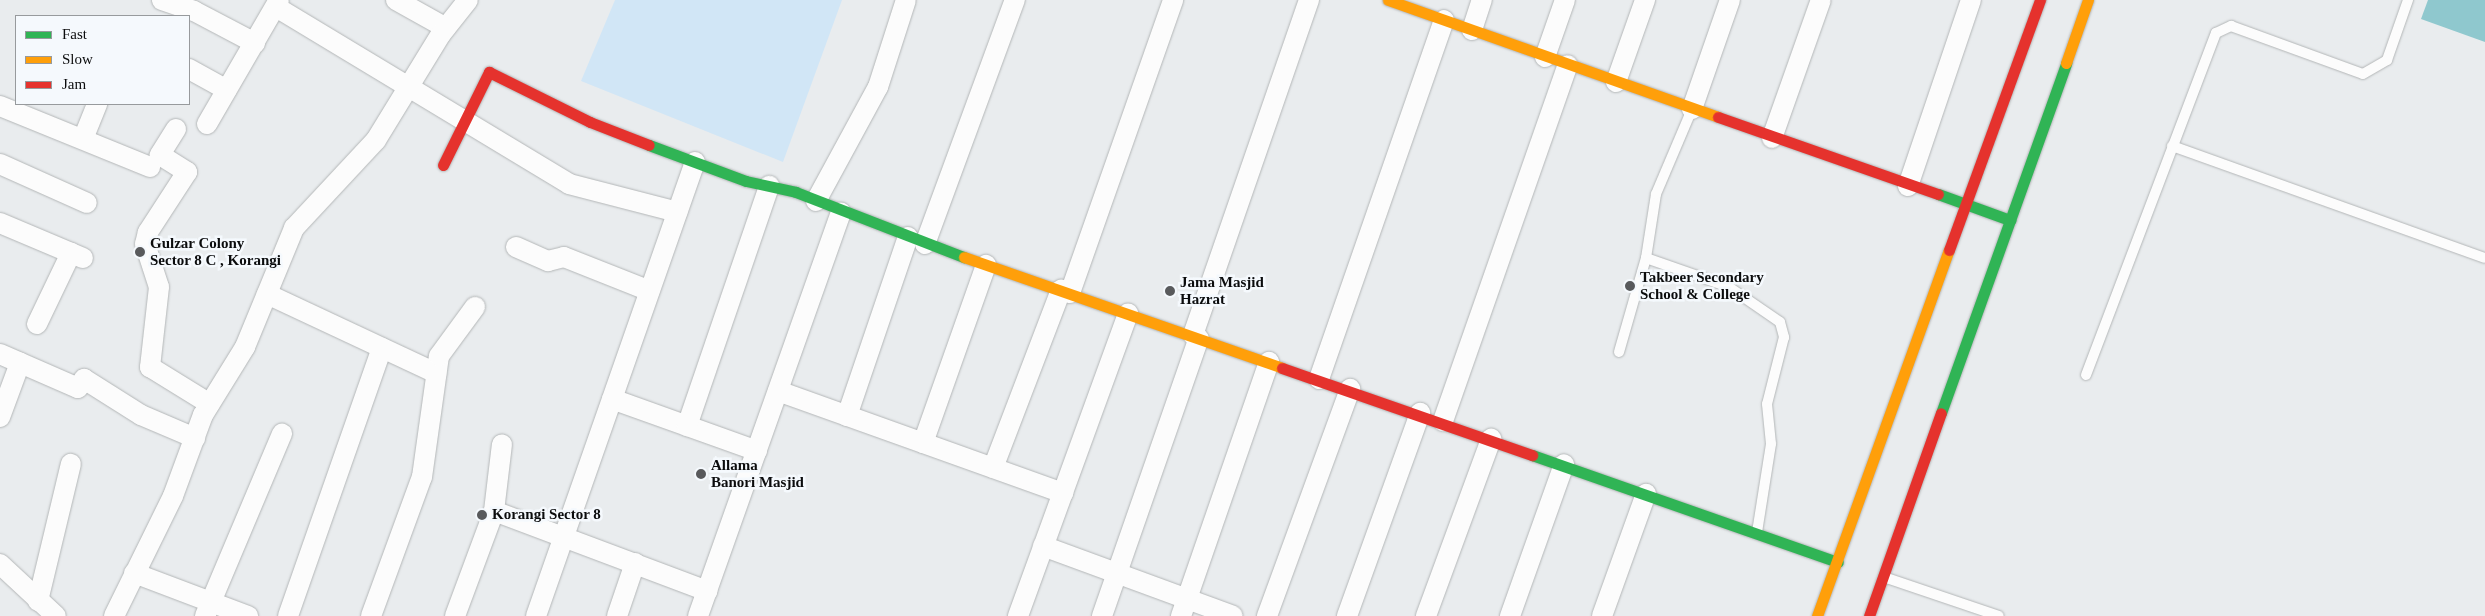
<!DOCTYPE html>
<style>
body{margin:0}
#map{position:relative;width:2485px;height:616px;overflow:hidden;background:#e9ecee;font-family:"Times New Roman",serif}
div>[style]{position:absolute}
.green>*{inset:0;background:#d1e6f6}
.water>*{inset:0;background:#8fc8ce}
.roads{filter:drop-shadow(0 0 1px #b3b6b7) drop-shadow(0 0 1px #b3b6b7)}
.lane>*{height:10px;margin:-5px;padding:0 5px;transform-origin:5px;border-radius:5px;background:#fcfcfc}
.street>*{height:20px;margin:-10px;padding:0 10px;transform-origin:10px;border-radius:10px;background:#fcfcfc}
.fast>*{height:11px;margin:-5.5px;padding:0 5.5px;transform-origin:5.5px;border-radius:5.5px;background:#30b455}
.slow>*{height:11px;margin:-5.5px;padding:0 5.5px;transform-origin:5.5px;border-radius:5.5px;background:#ff9f0a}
.jam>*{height:11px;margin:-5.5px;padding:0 5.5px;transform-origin:5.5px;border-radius:5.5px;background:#e5322d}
.dots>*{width:14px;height:14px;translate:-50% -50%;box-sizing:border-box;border:2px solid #f5f9fd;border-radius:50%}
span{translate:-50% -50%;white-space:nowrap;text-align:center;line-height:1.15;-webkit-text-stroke:5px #f5f9fd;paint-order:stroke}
.poi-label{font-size:15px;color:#0b0c0d;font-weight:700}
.left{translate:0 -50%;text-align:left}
.legend{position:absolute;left:15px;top:15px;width:175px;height:90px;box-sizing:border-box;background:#f5f9fd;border:1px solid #979a9d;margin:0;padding:6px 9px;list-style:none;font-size:15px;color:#0b0c0d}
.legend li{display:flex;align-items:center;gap:10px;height:25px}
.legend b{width:25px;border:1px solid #979a9d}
</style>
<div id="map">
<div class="green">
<div style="clip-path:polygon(615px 0,842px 0,783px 162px,581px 81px)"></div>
</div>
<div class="water">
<div style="clip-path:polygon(2428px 0,2485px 0,2485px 42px,2421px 19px)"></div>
</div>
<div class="roads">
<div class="lane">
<div style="left:2172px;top:146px;width:332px;rotate:19.7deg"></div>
<div style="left:1646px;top:258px;width:88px;rotate:19.3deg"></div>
<div style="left:1729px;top:287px;width:62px;rotate:34.5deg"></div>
<div style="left:1780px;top:322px;width:16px;rotate:75deg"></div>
<div style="left:1784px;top:337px;width:69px;rotate:104.2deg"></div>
<div style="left:1767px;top:404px;width:40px;rotate:84.3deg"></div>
<div style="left:1771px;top:444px;width:89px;rotate:99deg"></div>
<div style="left:1619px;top:352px;width:98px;rotate:-74deg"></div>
<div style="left:1646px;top:258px;width:65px;rotate:-81.1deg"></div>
<div style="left:1656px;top:194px;width:92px;rotate:-67deg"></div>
<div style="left:2086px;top:375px;width:366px;rotate:-69.2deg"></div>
<div style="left:2216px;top:33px;width:17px;rotate:-25deg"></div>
<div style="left:2231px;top:26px;width:140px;rotate:20deg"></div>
<div style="left:2363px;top:74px;width:28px;rotate:-30deg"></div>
<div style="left:2387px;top:60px;width:64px;rotate:-70.7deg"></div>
<div style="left:1884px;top:577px;width:121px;rotate:18.7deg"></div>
</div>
<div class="street">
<div style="left:162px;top:0;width:34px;rotate:19deg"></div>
<div style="left:194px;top:11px;width:69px;rotate:27.7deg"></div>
<div style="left:396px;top:0;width:57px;rotate:29.2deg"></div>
<div style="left:276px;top:7px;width:342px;rotate:31.1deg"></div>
<div style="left:569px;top:184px;width:112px;rotate:14.5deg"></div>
<div style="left:1472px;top:30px;width:32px;rotate:-72deg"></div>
<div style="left:1545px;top:57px;width:60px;rotate:-70.7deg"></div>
<div style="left:189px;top:69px;width:43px;rotate:28.9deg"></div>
<div style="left:1616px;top:82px;width:87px;rotate:-70.5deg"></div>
<div style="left:0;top:106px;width:162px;rotate:22.1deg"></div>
<div style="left:1692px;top:109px;width:115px;rotate:-70.8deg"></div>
<div style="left:207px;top:124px;width:143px;rotate:-59.9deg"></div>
<div style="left:176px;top:129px;width:31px;rotate:122deg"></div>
<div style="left:160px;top:155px;width:32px;rotate:32deg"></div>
<div style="left:187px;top:172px;width:72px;rotate:123deg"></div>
<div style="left:148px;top:232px;width:12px;rotate:104deg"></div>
<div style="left:145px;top:244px;width:45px;rotate:72deg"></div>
<div style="left:159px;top:287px;width:81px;rotate:96.4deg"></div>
<div style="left:150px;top:367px;width:70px;rotate:31.7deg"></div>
<div style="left:1772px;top:138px;width:146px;rotate:-70.5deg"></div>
<div style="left:83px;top:139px;width:38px;rotate:-68deg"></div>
<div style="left:0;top:164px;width:95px;rotate:24.1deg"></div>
<div style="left:1908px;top:186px;width:196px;rotate:-71.3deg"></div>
<div style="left:816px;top:201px;width:130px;rotate:-61.5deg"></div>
<div style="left:878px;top:87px;width:91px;rotate:-72.2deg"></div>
<div style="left:0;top:223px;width:90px;rotate:22.9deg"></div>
<div style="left:925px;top:244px;width:260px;rotate:-69.8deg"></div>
<div style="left:516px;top:247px;width:35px;rotate:24deg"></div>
<div style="left:548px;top:261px;width:16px;rotate:-14deg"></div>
<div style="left:564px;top:257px;width:92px;rotate:21.6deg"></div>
<div style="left:1070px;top:293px;width:311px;rotate:-70.6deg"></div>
<div style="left:267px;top:294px;width:187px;rotate:25.1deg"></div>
<div style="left:37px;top:324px;width:79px;rotate:-64.4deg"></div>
<div style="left:1193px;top:335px;width:355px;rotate:-70.9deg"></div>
<div style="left:0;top:354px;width:85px;rotate:23.6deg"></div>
<div style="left:78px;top:388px;width:11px;rotate:-56deg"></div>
<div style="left:84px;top:379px;width:67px;rotate:32.3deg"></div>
<div style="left:141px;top:415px;width:59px;rotate:23.1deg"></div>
<div style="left:1319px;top:379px;width:380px;rotate:-70.8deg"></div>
<div style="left:778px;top:391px;width:303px;rotate:19.7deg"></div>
<div style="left:612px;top:399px;width:154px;rotate:19.7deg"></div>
<div style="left:847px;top:416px;width:189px;rotate:-71.2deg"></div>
<div style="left:0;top:417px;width:58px;rotate:-69.7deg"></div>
<div style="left:1443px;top:421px;width:377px;rotate:-70.7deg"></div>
<div style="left:687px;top:426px;width:254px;rotate:-71.1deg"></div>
<div style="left:923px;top:443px;width:189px;rotate:-70.5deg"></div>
<div style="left:993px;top:468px;width:191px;rotate:-69.1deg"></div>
<div style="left:494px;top:511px;width:228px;rotate:20.6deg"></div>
<div style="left:1043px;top:546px;width:202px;rotate:20.2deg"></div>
<div style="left:0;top:564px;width:76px;rotate:42.9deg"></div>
<div style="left:134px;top:573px;width:122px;rotate:20.7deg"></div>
<div style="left:38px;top:601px;width:141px;rotate:-76.5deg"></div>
<div style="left:114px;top:616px;width:134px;rotate:-63.8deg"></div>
<div style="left:173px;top:496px;width:86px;rotate:-69.7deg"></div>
<div style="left:203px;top:415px;width:80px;rotate:-58.3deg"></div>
<div style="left:245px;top:347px;width:129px;rotate:-67.6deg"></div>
<div style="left:294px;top:228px;width:120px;rotate:-47deg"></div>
<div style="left:376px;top:140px;width:124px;rotate:-58.5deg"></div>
<div style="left:441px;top:34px;width:43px;rotate:-51.5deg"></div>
<div style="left:205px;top:616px;width:198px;rotate:-67.1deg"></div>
<div style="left:288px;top:616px;width:284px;rotate:-70.7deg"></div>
<div style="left:371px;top:616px;width:148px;rotate:-69.9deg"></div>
<div style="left:422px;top:477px;width:122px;rotate:-82deg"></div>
<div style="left:439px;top:356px;width:61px;rotate:-53.7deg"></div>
<div style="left:455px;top:616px;width:112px;rotate:-69.6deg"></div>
<div style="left:494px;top:511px;width:67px;rotate:-83.2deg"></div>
<div style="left:536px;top:616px;width:481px;rotate:-70.7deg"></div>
<div style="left:617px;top:616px;width:56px;rotate:-71.2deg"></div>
<div style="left:698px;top:616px;width:428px;rotate:-70.5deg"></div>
<div style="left:1018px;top:616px;width:322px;rotate:-70deg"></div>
<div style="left:1102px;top:616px;width:294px;rotate:-70.8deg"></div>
<div style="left:1181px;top:616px;width:269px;rotate:-70.9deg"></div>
<div style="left:1267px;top:616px;width:242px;rotate:-69.9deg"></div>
<div style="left:1347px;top:616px;width:216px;rotate:-70.2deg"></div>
<div style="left:1426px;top:616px;width:189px;rotate:-69.8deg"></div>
<div style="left:1510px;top:616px;width:161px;rotate:-70.4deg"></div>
<div style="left:1602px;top:616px;width:130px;rotate:-70.2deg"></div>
</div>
<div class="fast">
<div style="left:649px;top:145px;width:103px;rotate:20.4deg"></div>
<div style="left:746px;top:181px;width:51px;rotate:12.4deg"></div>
<div style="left:796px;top:192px;width:180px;rotate:21.2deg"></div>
<div style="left:1938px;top:194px;width:77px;rotate:19.9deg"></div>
<div style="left:1941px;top:413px;width:372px;rotate:-70.3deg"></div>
<div style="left:1532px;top:455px;width:324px;rotate:19.3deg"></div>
</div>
<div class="slow">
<div style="left:1388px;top:0;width:350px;rotate:19.5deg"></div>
<div style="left:2066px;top:63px;width:67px;rotate:-70.8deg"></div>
<div style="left:964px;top:257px;width:337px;rotate:19.2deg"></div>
<div style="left:1817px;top:616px;width:389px;rotate:-70.2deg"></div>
</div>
<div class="jam">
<div style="left:1718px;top:117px;width:233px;rotate:19.3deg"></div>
<div style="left:443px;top:165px;width:104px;rotate:-63.7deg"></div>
<div style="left:489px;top:72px;width:113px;rotate:26.3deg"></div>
<div style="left:590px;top:122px;width:63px;rotate:21.3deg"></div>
<div style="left:1949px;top:250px;width:266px;rotate:-70deg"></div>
<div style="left:1282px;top:368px;width:265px;rotate:19.2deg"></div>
<div style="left:1869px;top:616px;width:215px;rotate:-70.5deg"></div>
</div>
</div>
<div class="dots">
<div style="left:140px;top:252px;background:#595a5c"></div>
<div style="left:1630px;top:286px;background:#595a5c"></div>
<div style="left:1170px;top:291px;background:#595a5c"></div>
<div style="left:701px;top:474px;background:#595a5c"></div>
<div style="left:482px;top:515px;background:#595a5c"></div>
</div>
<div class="poi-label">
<span class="left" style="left:150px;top:252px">Gulzar Colony<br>Sector 8 C , Korangi</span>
<span class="left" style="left:1640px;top:286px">Takbeer Secondary<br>School &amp; College</span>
<span class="left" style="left:1180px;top:291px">Jama Masjid<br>Hazrat</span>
<span class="left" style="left:711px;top:474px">Allama<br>Banori Masjid</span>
<span class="left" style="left:492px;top:515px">Korangi Sector 8</span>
</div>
<ul class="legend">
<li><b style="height:6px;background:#30b455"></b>Fast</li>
<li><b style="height:6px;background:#ff9f0a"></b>Slow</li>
<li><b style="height:6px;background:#e5322d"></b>Jam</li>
</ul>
</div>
